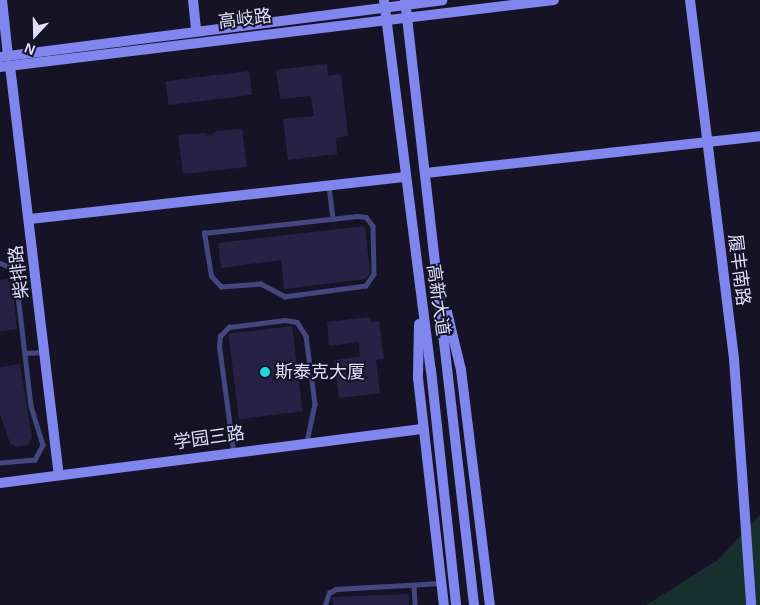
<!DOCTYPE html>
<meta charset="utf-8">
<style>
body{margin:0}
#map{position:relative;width:760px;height:605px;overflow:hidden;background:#161327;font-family:Helvetica,"Noto Sans SC",sans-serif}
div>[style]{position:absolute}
.green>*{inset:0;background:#17302e}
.building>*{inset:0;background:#272245;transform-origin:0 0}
.lane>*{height:4.5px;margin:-2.25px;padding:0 2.25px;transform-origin:2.25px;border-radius:2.25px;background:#45467f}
.secondary>*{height:10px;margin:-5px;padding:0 5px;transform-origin:5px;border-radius:5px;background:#8185ee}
.dots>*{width:14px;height:14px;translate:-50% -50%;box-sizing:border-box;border:2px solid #161327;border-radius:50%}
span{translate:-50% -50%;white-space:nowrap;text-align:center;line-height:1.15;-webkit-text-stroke:4px #161327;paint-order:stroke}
.street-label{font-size:18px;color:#dfdefa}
.poi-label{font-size:18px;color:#dfdefa}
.left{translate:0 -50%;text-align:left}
.north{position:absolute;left:10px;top:10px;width:50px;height:50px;-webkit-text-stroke:4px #161327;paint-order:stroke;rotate:201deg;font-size:14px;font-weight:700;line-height:20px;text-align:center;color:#dfdefa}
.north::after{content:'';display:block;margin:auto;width:18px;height:22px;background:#dfdefa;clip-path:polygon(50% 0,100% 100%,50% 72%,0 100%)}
</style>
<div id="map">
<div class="green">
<div style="clip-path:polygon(760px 515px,760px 605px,646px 605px,718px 560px)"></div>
</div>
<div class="building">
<div style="clip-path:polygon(327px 64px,328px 76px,341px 74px,348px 136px,336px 138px,337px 154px,288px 160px,283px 119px,314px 116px,311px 96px,280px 99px,276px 70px)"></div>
<div style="left:249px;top:71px;width:24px;height:84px;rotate:83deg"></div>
<div style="clip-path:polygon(242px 129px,247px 167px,183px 174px,178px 135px,205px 133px,210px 136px,217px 131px)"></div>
<div style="clip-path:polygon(365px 226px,370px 273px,366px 279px,284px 289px,281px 260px,221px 268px,218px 243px)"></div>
<div style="clip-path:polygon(7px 279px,12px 284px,17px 329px,0 331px,0 280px)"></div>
<div style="clip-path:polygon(370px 317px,371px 322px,379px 321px,384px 359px,376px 360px,380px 393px,339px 398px,334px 360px,360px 357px,359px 342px,329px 346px,327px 322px)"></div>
<div style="left:292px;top:326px;width:86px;height:64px;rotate:83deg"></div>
<div style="clip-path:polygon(20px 364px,32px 438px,28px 445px,16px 447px,10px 443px,0 414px,0 367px)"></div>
<div style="clip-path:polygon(409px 594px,409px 605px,333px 605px,332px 597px)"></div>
</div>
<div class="lane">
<div style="left:329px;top:186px;width:33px;rotate:83deg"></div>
<div style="left:357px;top:216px;width:9px;rotate:6deg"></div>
<div style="left:366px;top:217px;width:11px;rotate:52deg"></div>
<div style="left:373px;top:226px;width:48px;rotate:88.8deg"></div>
<div style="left:374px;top:274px;width:14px;rotate:124deg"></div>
<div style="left:366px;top:286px;width:82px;rotate:172.3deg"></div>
<div style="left:285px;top:297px;width:27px;rotate:-152deg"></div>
<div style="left:261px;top:284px;width:40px;rotate:175.7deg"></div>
<div style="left:221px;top:287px;width:15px;rotate:-132deg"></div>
<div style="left:211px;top:276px;width:44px;rotate:-99.2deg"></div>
<div style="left:204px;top:233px;width:154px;rotate:-6.3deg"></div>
<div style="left:0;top:263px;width:11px;rotate:22deg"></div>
<div style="left:10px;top:267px;width:13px;rotate:61deg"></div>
<div style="left:16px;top:278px;width:129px;rotate:83.3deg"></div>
<div style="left:31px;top:406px;width:41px;rotate:72.9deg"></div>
<div style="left:43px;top:445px;width:17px;rotate:118deg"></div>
<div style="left:35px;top:460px;width:35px;rotate:175deg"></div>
<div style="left:25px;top:353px;width:19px;rotate:-3deg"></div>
<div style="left:233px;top:450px;width:104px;rotate:-97.7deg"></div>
<div style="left:219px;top:347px;width:11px;rotate:-85deg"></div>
<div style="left:220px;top:336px;width:13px;rotate:-45deg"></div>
<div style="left:229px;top:327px;width:56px;rotate:-7.1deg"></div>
<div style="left:285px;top:320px;width:12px;rotate:9deg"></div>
<div style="left:297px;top:322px;width:17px;rotate:57deg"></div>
<div style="left:306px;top:336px;width:69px;rotate:82.5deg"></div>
<div style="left:315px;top:404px;width:39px;rotate:102deg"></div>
<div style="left:414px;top:585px;width:20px;rotate:87deg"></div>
<div style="left:325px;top:605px;width:13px;rotate:-72deg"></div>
<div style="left:329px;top:593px;width:8px;rotate:-30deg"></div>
<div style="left:336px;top:589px;width:105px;rotate:-3.3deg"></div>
</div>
<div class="secondary">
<div style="left:2px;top:0;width:56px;rotate:83.9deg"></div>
<div style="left:193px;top:0;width:31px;rotate:84deg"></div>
<div style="left:384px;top:0;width:373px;rotate:82.8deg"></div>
<div style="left:431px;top:370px;width:236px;rotate:83.9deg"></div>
<div style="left:405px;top:0;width:609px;rotate:83.49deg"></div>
<div style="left:690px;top:0;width:362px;rotate:83deg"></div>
<div style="left:734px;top:359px;width:247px;rotate:86deg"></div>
<div style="left:0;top:57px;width:446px;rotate:-7.3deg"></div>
<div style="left:10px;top:66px;width:411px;rotate:83.2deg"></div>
<div style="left:0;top:67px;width:558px;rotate:-6.9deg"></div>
<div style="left:426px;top:173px;width:336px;rotate:-6.3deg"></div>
<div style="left:30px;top:219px;width:378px;rotate:-6.4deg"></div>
<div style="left:447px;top:312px;width:60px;rotate:76.4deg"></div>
<div style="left:461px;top:370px;width:237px;rotate:83deg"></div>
<div style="left:419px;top:324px;width:54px;rotate:91.1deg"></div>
<div style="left:418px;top:378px;width:228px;rotate:83.5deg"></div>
<div style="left:0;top:483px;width:427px;rotate:-7.3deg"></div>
</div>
<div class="dots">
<div style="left:265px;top:372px;background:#23d9e1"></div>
</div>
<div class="street-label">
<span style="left:245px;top:19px;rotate:-7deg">高岐路</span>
<span style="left:739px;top:270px;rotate:83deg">履丰南路</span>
<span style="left:19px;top:272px;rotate:-97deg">柴排路</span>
<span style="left:438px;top:300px;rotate:82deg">高新大道</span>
<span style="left:209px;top:438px;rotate:-8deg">学园三路</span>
</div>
<div class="poi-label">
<span class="left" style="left:275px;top:372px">斯泰克大厦</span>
</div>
<div class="north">N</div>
</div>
